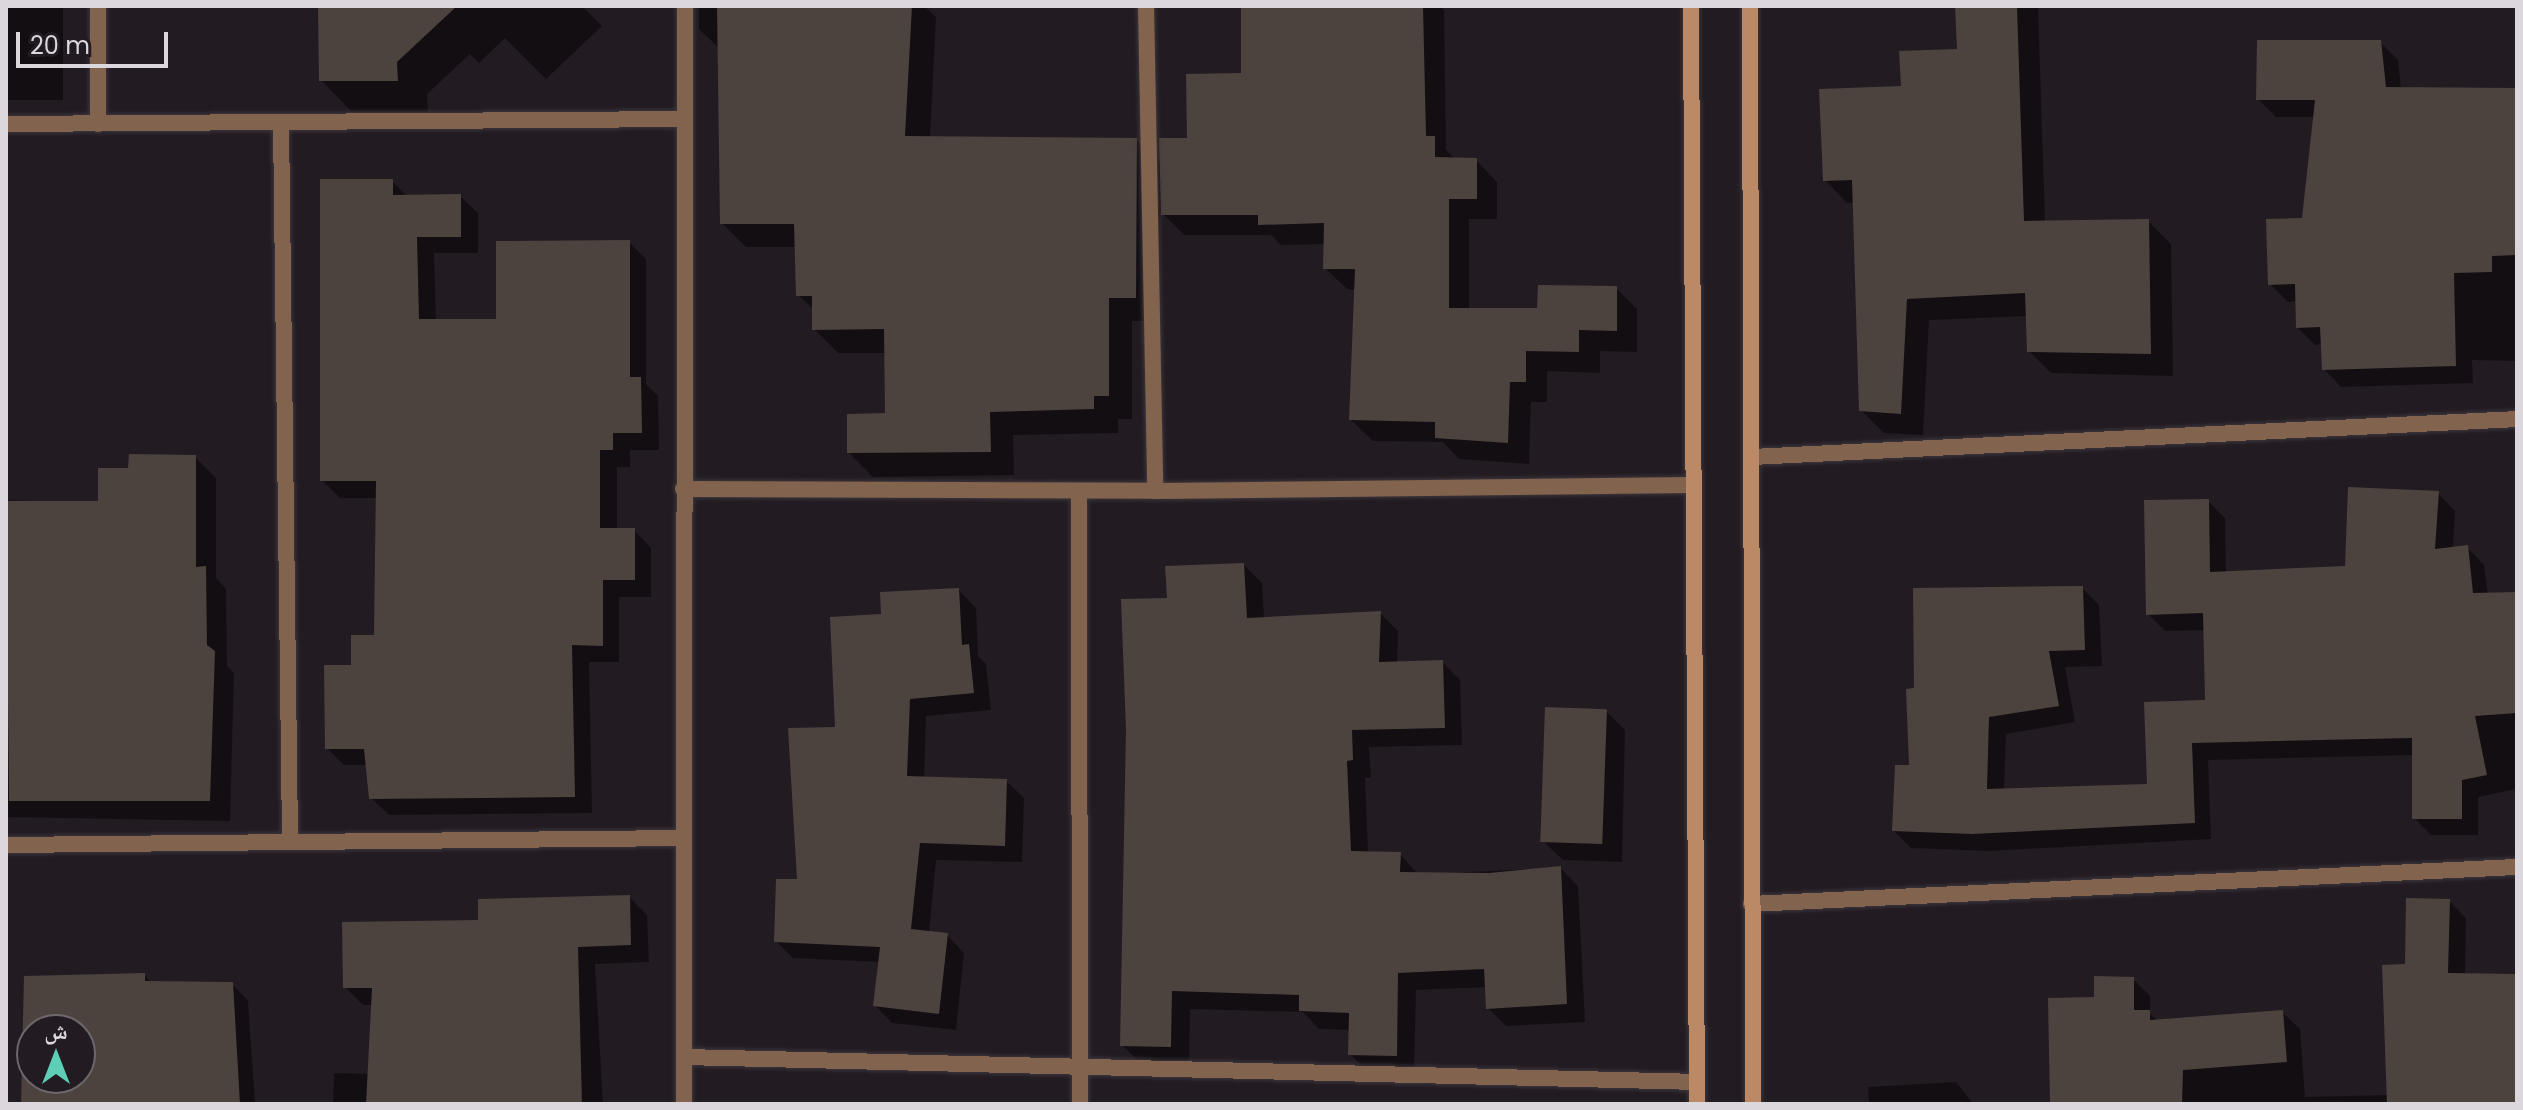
<!DOCTYPE html>
<meta charset="utf-8">
<style>
body{margin:0}
#map{position:relative;width:2523px;height:1110px;overflow:hidden;background:#221c22;font-family:Poppins,"Noto Naskh Arabic",sans-serif}
div>[style]{position:absolute}
.shadow>*{inset:0;background:#0007;transform-origin:0 0}
.building>*{inset:0;background:#4c433f;transform-origin:0 0}
.roads{filter:drop-shadow(0 0 2px #3c363c) drop-shadow(0 0 2px #3c363c)}
.minor>*{height:16px;margin:-8px;padding:0 8px;transform-origin:8px;border-radius:8px;background:#82634d}
.secondary>*{height:16px;margin:-8px;padding:0 8px;transform-origin:8px;border-radius:8px;background:#bb8966}
span{translate:-50% -50%;white-space:nowrap;text-align:center;line-height:1.15;-webkit-text-stroke:8px #221c22;paint-order:stroke}
.frame{position:absolute;inset:0;border:8px solid #dbd7dc;pointer-events:none}
.north{position:absolute;left:16px;top:1014px;width:80px;height:80px;box-sizing:border-box;background:#221c22;border:2px solid #6c676c;border-radius:50%;rotate:0deg;font-size:22px;font-weight:700;line-height:32px;text-align:center;color:#dbd7dc}
.north::after{content:'';display:block;margin:auto;width:28px;height:36px;background:#5eceb7;clip-path:polygon(50% 0,100% 100%,50% 72%,0 100%)}
.scale{position:absolute;left:16px;top:32px;width:152px;height:36px;box-sizing:border-box;border:4px solid #dbd7dc;border-top:0;padding-left:10px;font-size:24px;line-height:28px;white-space:nowrap;color:#dbd7dc;-webkit-text-stroke:6px #221c22;paint-order:stroke}
</style>
<div id="map">
<div class="shadow">
<div style="left:6px;top:6px;width:57px;height:94px"></div>
<div style="clip-path:polygon(386px 6px,582px 6px,602px 26px,546px 79px,505px 38px,479px 63px,470px 54px,427px 94px,428px 112px,352px 112px,321px 80px)"></div>
<div style="clip-path:polygon(699px 6px,924px 6px,936px 17px,930px 138px,1137px 140px,1162px 165px,1243px 75px,1243px 6px,1439px 6px,1444px 10px,1446px 150px,1456px 160px,1476px 160px,1497px 182px,1497px 219px,1469px 219px,1469px 310px,1539px 310px,1616px 288px,1637px 309px,1637px 352px,1600px 351px,1600px 373px,1547px 371px,1547px 402px,1531px 402px,1529px 464px,1459px 459px,1443px 442px,1373px 441px,1351px 420px,1356px 290px,1347px 289px,1325px 268px,1326px 244px,1281px 245px,1271px 235px,1184px 235px,1160px 211px,1159px 321px,1132px 321px,1132px 419px,1118px 419px,1118px 433px,1013px 435px,1014px 475px,873px 477px,849px 453px,887px 415px,886px 353px,838px 353px,814px 329px,814px 310px,798px 295px,797px 247px,746px 247px,722px 223px,722px 51px,699px 29px)"></div>
<div style="clip-path:polygon(1968px 6px,2038px 6px,2045px 222px,2148px 221px,2171px 244px,2173px 376px,2051px 373px,2029px 351px,2028px 316px,1929px 320px,1923px 435px,1884px 433px,1861px 410px,1855px 202px,1847px 203px,1825px 180px,1903px 88px,1959px 51px)"></div>
<div style="clip-path:polygon(2380px 42px,2398px 60px,2401px 89px,2517px 91px,2517px 361px,2472px 360px,2473px 383px,2341px 387px,2324px 369px,2323px 344px,2315px 345px,2297px 327px,2297px 301px,2288px 302px,2270px 284px,2304px 220px,2316px 117px,2276px 117px,2258px 99px)"></div>
<div style="clip-path:polygon(392px 181px,407px 196px,460px 196px,478px 213px,478px 253px,434px 253px,436px 321px,498px 321px,629px 242px,646px 259px,646px 384px,658px 396px,659px 450px,630px 450px,630px 467px,617px 467px,617px 530px,634px 530px,651px 548px,651px 597px,619px 597px,619px 662px,589px 662px,592px 813px,389px 815px,371px 798px,368px 765px,344px 765px,327px 748px,353px 667px,376px 637px,378px 498px,340px 498px,322px 480px)"></div>
<div style="clip-path:polygon(195px 457px,216px 478px,216px 578px,226px 589px,227px 666px,234px 673px,230px 821px,6px 817px,6px 500px,100px 504px,130px 470px)"></div>
<div style="clip-path:polygon(2438px 493px,2455px 511px,2453px 549px,2467px 547px,2484px 565px,2488px 595px,2517px 594px,2517px 789px,2478px 797px,2478px 835px,2431px 835px,2414px 818px,2414px 755px,2208px 760px,2211px 839px,1990px 851px,1911px 848px,1894px 831px,1911px 767px,1916px 690px,2082px 588px,2099px 605px,2102px 666px,2065px 667px,2075px 722px,2006px 734px,2004px 791px,2149px 786px,2207px 702px,2206px 630px,2165px 631px,2148px 614px,2208px 501px,2225px 518px,2226px 574px,2347px 568px)"></div>
<div style="clip-path:polygon(1244px 565px,1262px 583px,1264px 619px,1380px 613px,1398px 631px,1397px 664px,1442px 662px,1460px 680px,1462px 745px,1369px 747px,1371px 778px,1365px 778px,1368px 853px,1400px 854px,1418px 874px,1560px 868px,1578px 886px,1585px 1022px,1506px 1026px,1488px 1008px,1487px 987px,1416px 990px,1414px 1073px,1369px 1072px,1350px 1054px,1351px 1030px,1319px 1029px,1303px 1012px,1190px 1009px,1189px 1065px,1140px 1063px,1122px 1045px,1169px 600px)"></div>
<div style="clip-path:polygon(959px 590px,976px 608px,978px 656px,986px 664px,991px 710px,926px 716px,924px 779px,1006px 781px,1024px 798px,1022px 862px,936px 860px,929px 933px,947px 935px,964px 953px,956px 1030px,892px 1023px,875px 1005px,880px 962px,793px 958px,776px 941px,799px 881px,837px 729px,883px 616px)"></div>
<div style="clip-path:polygon(1606px 711px,1625px 730px,1622px 862px,1563px 860px,1544px 842px)"></div>
<div style="clip-path:polygon(629px 897px,647px 915px,649px 962px,595px 964px,603px 1104px,333px 1104px,334px 1073px,370px 1074px,373px 1005px,363px 1005px,345px 987px,480px 922px)"></div>
<div style="clip-path:polygon(2449px 901px,2466px 918px,2465px 979px,2478px 1104px,2052px 1104px,2096px 999px,2133px 979px,2150px 996px,2150px 1014px,2158px 1021px,2282px 1012px,2300px 1029px,2305px 1097px,2388px 1095px,2407px 966px)"></div>
<div style="clip-path:polygon(evenodd,144px 975px,152px 983px,232px 984px,248px 1001px,255px 1104px,25px 1104px,26px 978px,144px 975px,32px 1030px,80px 1030px,80px 1078px,32px 1078px,32px 1030px)"></div>
<div style="clip-path:polygon(1956px 1082px,1973px 1104px,1869px 1104px,1868px 1087px)"></div>
</div>
<div class="building">
<div style="clip-path:polygon(318px 6px,457px 6px,397px 62px,398px 81px,319px 81px)"></div>
<div style="clip-path:polygon(717px 6px,912px 6px,905px 136px,1137px 138px,1136px 298px,1109px 298px,1109px 396px,1094px 396px,1094px 409px,990px 412px,991px 452px,847px 453px,847px 414px,885px 413px,884px 329px,812px 330px,812px 296px,796px 296px,794px 224px,720px 224px)"></div>
<div style="clip-path:polygon(1241px 6px,1423px 6px,1426px 136px,1435px 136px,1435px 157px,1477px 158px,1477px 199px,1449px 199px,1449px 308px,1537px 308px,1538px 285px,1617px 286px,1617px 331px,1579px 330px,1579px 352px,1526px 351px,1526px 382px,1510px 382px,1508px 443px,1435px 438px,1435px 422px,1349px 420px,1355px 269px,1323px 269px,1324px 223px,1258px 225px,1258px 215px,1161px 215px,1159px 138px,1187px 138px,1186px 74px,1241px 73px)"></div>
<div style="clip-path:polygon(1955px 6px,2017px 6px,2024px 221px,2149px 219px,2151px 354px,2027px 352px,2025px 293px,1907px 299px,1901px 414px,1859px 411px,1852px 180px,1823px 181px,1819px 89px,1901px 86px,1899px 51px,1957px 49px)"></div>
<div style="clip-path:polygon(2257px 40px,2381px 40px,2386px 87px,2517px 88px,2517px 255px,2492px 256px,2492px 272px,2454px 273px,2456px 366px,2322px 370px,2320px 327px,2296px 328px,2295px 284px,2268px 285px,2266px 219px,2302px 218px,2315px 100px,2256px 100px)"></div>
<div style="clip-path:polygon(320px 179px,393px 179px,393px 195px,461px 194px,461px 237px,417px 237px,419px 319px,496px 319px,496px 241px,630px 240px,630px 377px,641px 377px,642px 433px,613px 433px,613px 450px,600px 450px,600px 528px,635px 528px,635px 580px,603px 580px,603px 646px,572px 645px,575px 797px,369px 799px,364px 749px,325px 749px,324px 665px,351px 665px,351px 635px,374px 635px,376px 481px,320px 481px)"></div>
<div style="clip-path:polygon(129px 454px,196px 455px,196px 567px,206px 566px,207px 645px,215px 651px,210px 801px,9px 801px,6px 501px,98px 501px,98px 468px,128px 468px)"></div>
<div style="clip-path:polygon(2348px 487px,2439px 491px,2435px 549px,2468px 545px,2473px 593px,2517px 592px,2517px 713px,2475px 716px,2487px 775px,2462px 780px,2462px 819px,2412px 819px,2412px 738px,2192px 743px,2195px 823px,1972px 834px,1892px 831px,1895px 765px,1909px 765px,1906px 689px,1914px 688px,1913px 588px,2083px 586px,2085px 650px,2049px 651px,2059px 706px,1989px 717px,1987px 789px,2147px 784px,2144px 702px,2205px 700px,2203px 613px,2146px 615px,2144px 500px,2209px 499px,2210px 572px,2345px 566px)"></div>
<div style="clip-path:polygon(1244px 563px,1247px 618px,1381px 611px,1379px 662px,1443px 660px,1445px 728px,1352px 730px,1353px 760px,1347px 761px,1351px 851px,1401px 852px,1400px 872px,1489px 873px,1561px 866px,1567px 1004px,1486px 1009px,1484px 969px,1398px 973px,1397px 1056px,1348px 1055px,1349px 1013px,1299px 1011px,1299px 995px,1172px 991px,1171px 1047px,1120px 1046px,1126px 730px,1121px 599px,1167px 598px,1165px 566px)"></div>
<div style="clip-path:polygon(959px 588px,962px 645px,969px 644px,974px 693px,910px 699px,907px 776px,1007px 779px,1005px 846px,920px 843px,911px 929px,948px 933px,939px 1014px,873px 1006px,880px 947px,774px 942px,776px 879px,797px 879px,788px 728px,835px 727px,830px 617px,881px 614px,880px 592px)"></div>
<div style="left:1545px;top:707px;width:62px;height:135px;rotate:2deg"></div>
<div style="clip-path:polygon(630px 895px,631px 945px,578px 947px,582px 1104px,366px 1104px,372px 988px,343px 988px,342px 922px,478px 920px,478px 899px)"></div>
<div style="clip-path:polygon(2406px 898px,2450px 899px,2448px 973px,2517px 974px,2517px 1104px,2387px 1104px,2382px 965px,2405px 964px)"></div>
<div style="clip-path:polygon(evenodd,145px 973px,145px 981px,233px 982px,240px 1104px,21px 1104px,24px 976px,145px 973px,32px 1030px,80px 1030px,80px 1078px,32px 1078px,32px 1030px)"></div>
<div style="clip-path:polygon(2094px 976px,2134px 977px,2134px 1010px,2150px 1010px,2150px 1020px,2283px 1010px,2287px 1062px,2183px 1070px,2182px 1104px,2050px 1104px,2048px 998px,2094px 997px)"></div>
</div>
<div class="roads">
<div class="minor">
<div style="left:98px;top:6px;width:118px;rotate:90deg"></div>
<div style="left:1146px;top:6px;width:485px;rotate:88.9deg"></div>
<div style="left:281px;top:122px;width:720px;rotate:89.28deg"></div>
<div style="left:6px;top:124px;width:677px;rotate:-0.42deg"></div>
<div style="left:1752px;top:457px;width:766px;rotate:-2.84deg"></div>
<div style="left:683px;top:489px;width:472px;rotate:0.2deg"></div>
<div style="left:1155px;top:491px;width:538px;rotate:-0.64deg"></div>
<div style="left:1079px;top:491px;width:613px;rotate:89.91deg"></div>
<div style="left:6px;top:845px;width:678px;rotate:-0.59deg"></div>
<div style="left:1751px;top:904px;width:767px;rotate:-2.77deg"></div>
<div style="left:684px;top:1057px;width:1013px;rotate:1.41deg"></div>
<div style="left:684px;top:1104px;width:1098px;rotate:-89.95deg"></div>
</div>
<div class="secondary">
<div style="left:1691px;top:6px;width:1098px;rotate:89.69deg"></div>
<div style="left:1750px;top:6px;width:1098px;rotate:89.84deg"></div>
</div>
</div>
<div class="frame"></div>
<div class="north">ش</div>
<div class="scale">20 m</div>
</div>
